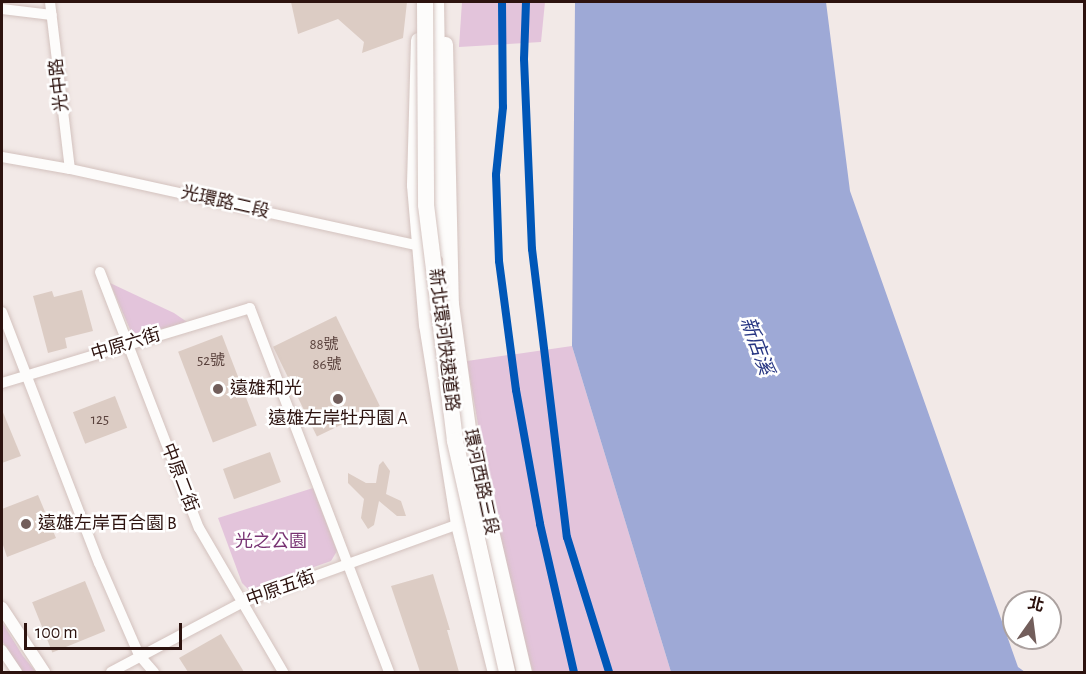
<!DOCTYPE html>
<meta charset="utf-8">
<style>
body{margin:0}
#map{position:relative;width:1086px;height:674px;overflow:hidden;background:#f2e9e7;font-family:"Alegreya Sans","Noto Sans TC",sans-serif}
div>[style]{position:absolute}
.green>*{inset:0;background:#e3c4db}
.water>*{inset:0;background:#9ea9d6}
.building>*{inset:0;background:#dcccc4;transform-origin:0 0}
.roads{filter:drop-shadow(0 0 2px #d3c2be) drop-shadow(0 0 2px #d3c2be)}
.minor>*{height:10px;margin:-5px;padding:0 5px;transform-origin:5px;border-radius:5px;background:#fdfcfb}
.tertiary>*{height:12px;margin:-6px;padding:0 6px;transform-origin:6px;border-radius:6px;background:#fdfcfb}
.secondary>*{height:15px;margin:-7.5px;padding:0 7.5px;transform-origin:7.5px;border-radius:7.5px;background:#fdfcfb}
.trunk>*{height:16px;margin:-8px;padding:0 8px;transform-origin:8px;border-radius:8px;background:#fdfcfb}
.bridges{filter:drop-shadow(0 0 2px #d3c2be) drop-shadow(0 0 2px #d3c2be)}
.trunk-bridge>*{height:16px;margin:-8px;padding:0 8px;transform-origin:8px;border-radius:8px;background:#fdfcfb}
.cycleway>*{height:8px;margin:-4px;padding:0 4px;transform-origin:4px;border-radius:4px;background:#0057b8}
.dots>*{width:16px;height:16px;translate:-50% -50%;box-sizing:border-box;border:3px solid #fff;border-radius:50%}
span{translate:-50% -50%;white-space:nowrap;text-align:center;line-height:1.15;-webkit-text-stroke:5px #fff;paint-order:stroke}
.number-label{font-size:15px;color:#59413c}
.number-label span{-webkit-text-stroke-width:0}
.street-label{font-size:18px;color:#2d130f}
.poi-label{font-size:18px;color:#2d130f}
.left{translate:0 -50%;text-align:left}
.park-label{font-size:18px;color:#783373}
.water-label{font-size:20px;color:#283783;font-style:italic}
.frame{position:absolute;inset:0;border:3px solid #2d130f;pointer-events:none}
.north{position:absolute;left:1002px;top:590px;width:60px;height:60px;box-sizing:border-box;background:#fff;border:2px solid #aba19f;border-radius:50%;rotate:14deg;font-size:16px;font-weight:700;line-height:24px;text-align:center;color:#2d130f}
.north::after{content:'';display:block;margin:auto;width:21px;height:27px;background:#725e5b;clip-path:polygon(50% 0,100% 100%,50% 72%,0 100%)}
.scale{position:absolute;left:24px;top:623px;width:158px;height:27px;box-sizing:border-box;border:3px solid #2d130f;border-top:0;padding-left:8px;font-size:18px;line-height:21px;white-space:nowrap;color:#2d130f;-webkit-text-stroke:4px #fff;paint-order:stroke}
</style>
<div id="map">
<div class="green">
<div style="clip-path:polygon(462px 2px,545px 2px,541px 42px,459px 47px)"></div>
<div style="clip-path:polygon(110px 283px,174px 313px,190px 324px,132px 334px)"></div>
<div style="clip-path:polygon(572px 346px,671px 672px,533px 672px,519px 624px,496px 528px,467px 361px)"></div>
<div style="clip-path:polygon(313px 488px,337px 551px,331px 561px,249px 590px,242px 583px,218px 518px)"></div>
<div style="clip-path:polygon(2px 622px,23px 656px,36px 672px,23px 672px,2px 641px)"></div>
</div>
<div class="water">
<div style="clip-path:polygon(575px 2px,826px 2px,850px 191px,1018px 667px,1025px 672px,671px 672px,572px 346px)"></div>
</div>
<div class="building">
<div style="clip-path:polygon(291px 2px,407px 2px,403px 38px,362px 53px,364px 42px,338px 19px,298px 34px)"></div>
<div style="clip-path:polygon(82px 290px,93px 331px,65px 338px,67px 348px,48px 353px,33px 296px,52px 291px,54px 297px)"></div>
<div style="left:336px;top:316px;width:100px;height:70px;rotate:64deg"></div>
<div style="left:222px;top:335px;width:97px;height:47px;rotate:69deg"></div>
<div style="left:115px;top:396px;width:34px;height:45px;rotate:69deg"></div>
<div style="clip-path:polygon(2px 410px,21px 456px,2px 463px)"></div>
<div style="left:270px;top:452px;width:32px;height:50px;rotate:70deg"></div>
<div style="clip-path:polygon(383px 461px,390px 471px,386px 494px,401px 501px,406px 516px,397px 516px,379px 501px,374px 525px,368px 529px,361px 518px,364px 499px,348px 483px,348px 473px,366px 483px,376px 483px,379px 465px)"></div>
<div style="clip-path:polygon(38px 495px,56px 538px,7px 557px,2px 542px,2px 509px)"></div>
<div style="clip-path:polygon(433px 574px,450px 630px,447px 630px,459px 672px,420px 672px,391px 586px)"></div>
<div style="left:85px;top:581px;width:54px;height:57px;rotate:68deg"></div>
<div style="clip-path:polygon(221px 634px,244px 672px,188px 672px,179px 658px)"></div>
</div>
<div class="roads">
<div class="minor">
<div style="left:50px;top:2px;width:168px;rotate:83.2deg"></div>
<div style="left:2px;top:9px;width:50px;rotate:6.8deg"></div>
<div style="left:2px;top:157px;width:69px;rotate:10deg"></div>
<div style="left:70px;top:169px;width:362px;rotate:12.4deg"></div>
<div style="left:100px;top:272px;width:274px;rotate:68.9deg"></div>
<div style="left:199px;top:528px;width:167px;rotate:59.7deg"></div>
<div style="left:2px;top:312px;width:269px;rotate:68.9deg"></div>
<div style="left:99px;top:563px;width:100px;rotate:66.5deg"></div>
<div style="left:139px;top:655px;width:23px;rotate:49deg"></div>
<div style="left:2px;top:383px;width:259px;rotate:-16.8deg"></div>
<div style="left:250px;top:308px;width:390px;rotate:69.1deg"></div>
<div style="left:2px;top:650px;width:27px;rotate:56deg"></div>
<div style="left:111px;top:672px;width:149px;rotate:-27.9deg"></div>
<div style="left:243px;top:602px;width:229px;rotate:-19.9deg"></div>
</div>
<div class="tertiary">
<div style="left:2px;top:608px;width:77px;rotate:56.7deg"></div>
</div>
<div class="secondary">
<div style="left:418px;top:40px;width:145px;rotate:91.6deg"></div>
<div style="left:414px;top:185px;width:140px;rotate:85.1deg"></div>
<div style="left:426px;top:324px;width:203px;rotate:80.9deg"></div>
<div style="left:458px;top:524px;width:153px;rotate:76deg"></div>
<div style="left:445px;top:44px;width:260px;rotate:88.7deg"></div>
<div style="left:451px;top:304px;width:133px;rotate:82.2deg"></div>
<div style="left:469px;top:436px;width:242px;rotate:76.9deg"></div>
</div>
<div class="trunk">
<div style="left:436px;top:2px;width:194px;rotate:89.1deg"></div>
<div style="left:439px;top:196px;width:57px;rotate:80.9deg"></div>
</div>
</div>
<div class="bridges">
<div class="trunk-bridge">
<div style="left:425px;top:2px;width:203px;rotate:89.7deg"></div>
<div style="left:426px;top:205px;width:98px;rotate:82.9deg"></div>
<div style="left:438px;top:302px;width:140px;rotate:83deg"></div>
<div style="left:455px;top:441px;width:237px;rotate:77.3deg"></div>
</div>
</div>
<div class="cycleway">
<div style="left:502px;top:2px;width:105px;rotate:89.5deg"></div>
<div style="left:503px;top:107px;width:68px;rotate:95.9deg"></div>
<div style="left:496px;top:175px;width:86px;rotate:88deg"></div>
<div style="left:499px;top:261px;width:130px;rotate:82.5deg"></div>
<div style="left:516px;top:390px;width:136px;rotate:79.8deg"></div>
<div style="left:540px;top:524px;width:152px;rotate:77.1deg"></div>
<div style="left:526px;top:2px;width:57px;rotate:92deg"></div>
<div style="left:524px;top:59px;width:190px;rotate:87.6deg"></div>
<div style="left:532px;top:249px;width:290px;rotate:83.1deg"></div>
<div style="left:567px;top:537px;width:141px;rotate:72.7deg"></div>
</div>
<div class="dots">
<div style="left:218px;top:389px;background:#725e5b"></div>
<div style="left:338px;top:399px;background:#725e5b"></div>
<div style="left:26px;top:524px;background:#725e5b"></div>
</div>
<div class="number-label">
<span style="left:324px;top:345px">88號</span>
<span style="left:211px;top:361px">52號</span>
<span style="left:327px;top:365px">86號</span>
<span style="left:100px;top:420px">125</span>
</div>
<div class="street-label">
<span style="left:60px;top:85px;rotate:-97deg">光中路</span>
<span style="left:225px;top:203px;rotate:13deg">光環路二段</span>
<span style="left:443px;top:340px;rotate:83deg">新北環河快速道路</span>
<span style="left:126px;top:345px;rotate:-17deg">中原六街</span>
<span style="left:179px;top:478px;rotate:69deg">中原二街</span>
<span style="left:480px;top:482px;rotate:78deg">環河西路三段</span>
<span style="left:281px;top:589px;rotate:-20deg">中原五街</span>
</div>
<div class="poi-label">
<span class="left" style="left:230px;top:389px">遠雄和光</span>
<span style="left:338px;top:419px">遠雄左岸牡丹園 A</span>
<span class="left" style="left:38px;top:524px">遠雄左岸百合園 B</span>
</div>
<div class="park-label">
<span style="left:271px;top:542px">光之公園</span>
</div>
<div class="water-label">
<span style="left:756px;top:346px;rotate:70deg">新店溪</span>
</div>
<div class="frame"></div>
<div class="north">北</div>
<div class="scale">100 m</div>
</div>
